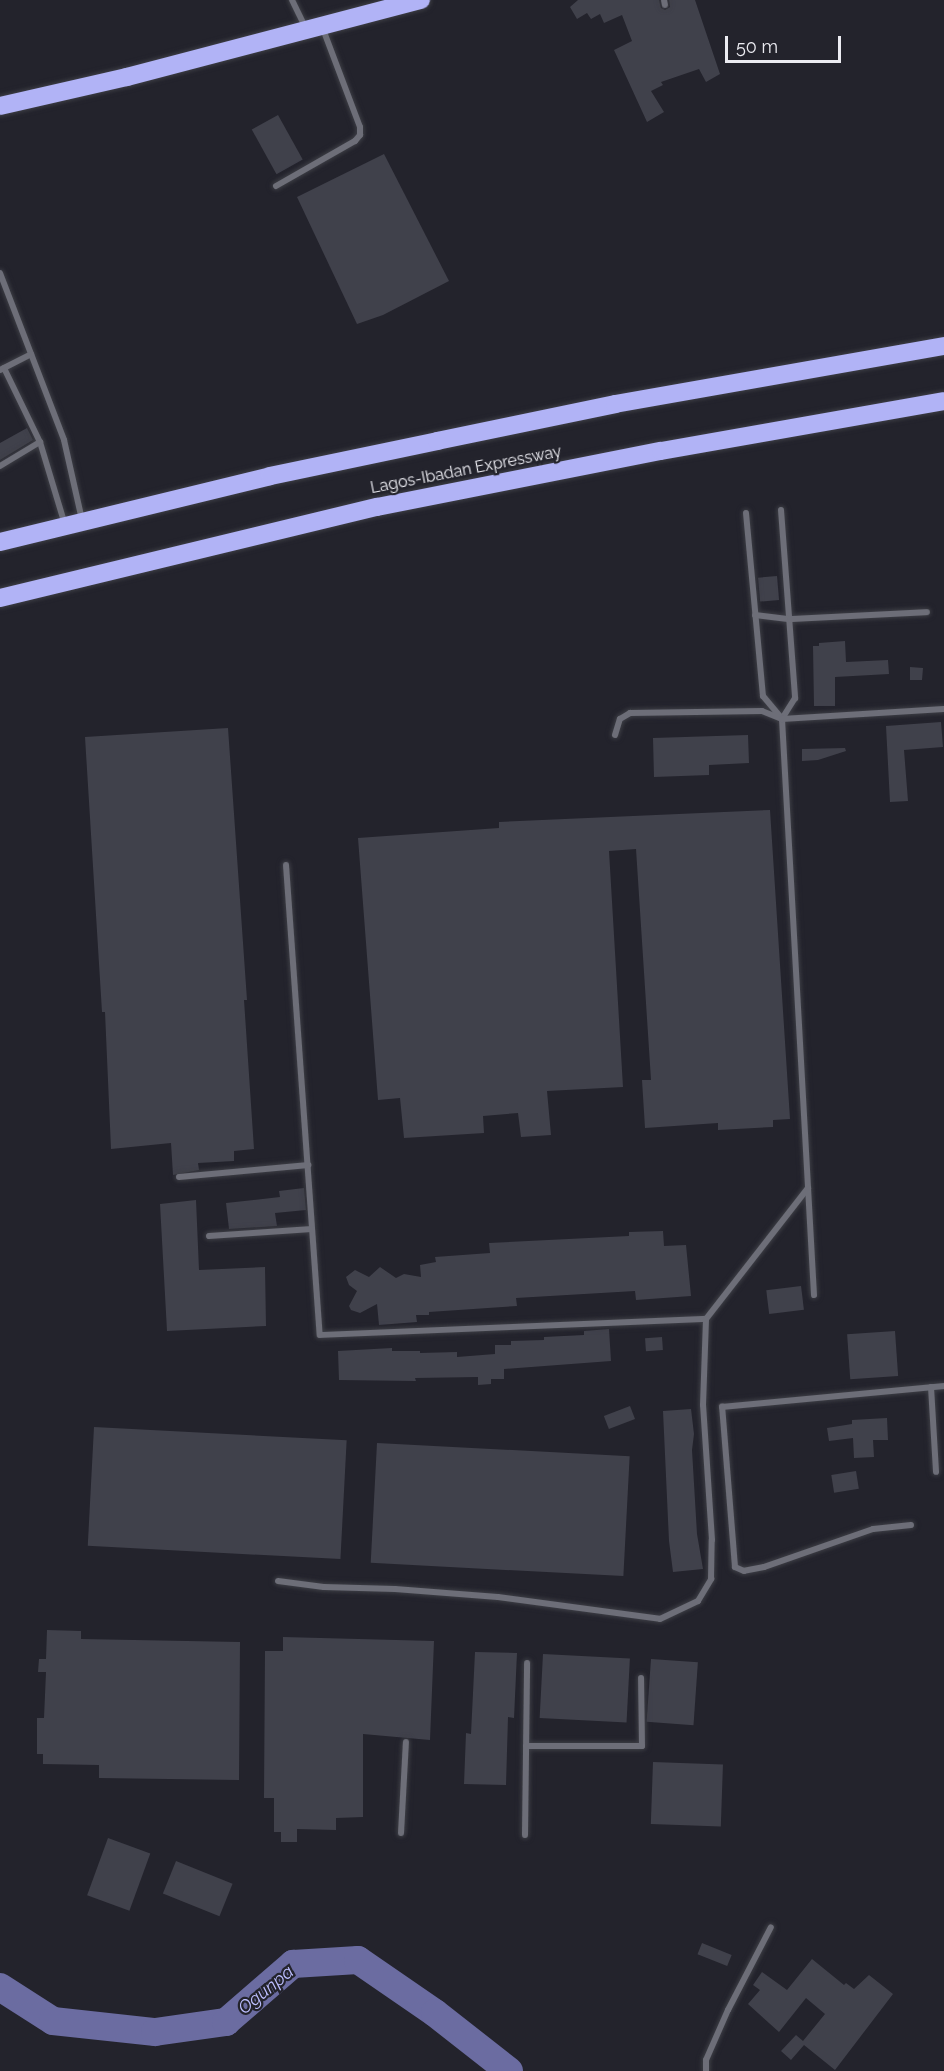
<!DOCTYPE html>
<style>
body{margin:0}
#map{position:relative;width:944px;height:2071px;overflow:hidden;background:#23232c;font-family:Raleway,sans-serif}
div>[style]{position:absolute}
.river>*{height:28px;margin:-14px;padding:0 14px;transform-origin:14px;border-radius:14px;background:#6b6ca1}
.building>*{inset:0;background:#40414b;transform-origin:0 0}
.roads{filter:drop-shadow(0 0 2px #3d3e45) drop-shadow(0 0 2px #3d3e45)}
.lane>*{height:6px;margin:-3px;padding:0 3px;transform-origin:3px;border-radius:3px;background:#6d6e78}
.highway>*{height:18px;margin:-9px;padding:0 9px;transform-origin:9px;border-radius:9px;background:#b1b3f6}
span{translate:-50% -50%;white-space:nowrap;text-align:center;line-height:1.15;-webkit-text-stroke:4.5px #23232c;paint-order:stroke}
.street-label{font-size:16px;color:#ececf2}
.water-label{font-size:18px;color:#bdbfff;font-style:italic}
.scale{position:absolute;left:725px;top:36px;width:116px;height:27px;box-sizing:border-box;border:3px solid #ececf2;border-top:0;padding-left:8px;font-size:18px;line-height:21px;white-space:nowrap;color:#ececf2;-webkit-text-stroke:4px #23232c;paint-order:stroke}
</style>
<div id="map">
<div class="river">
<div style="left:0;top:1987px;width:63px;rotate:32.7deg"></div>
<div style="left:53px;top:2021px;width:103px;rotate:6.2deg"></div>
<div style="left:155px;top:2032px;width:72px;rotate:-8deg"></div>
<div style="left:226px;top:2022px;width:89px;rotate:-40.9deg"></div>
<div style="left:293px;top:1964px;width:65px;rotate:-3.5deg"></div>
<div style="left:358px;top:1960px;width:93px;rotate:34.5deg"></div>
<div style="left:435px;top:2013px;width:94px;rotate:38.1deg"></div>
</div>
<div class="building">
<div style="clip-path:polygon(578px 0,659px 0,661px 8px,665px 10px,670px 7px,669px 0,695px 0,720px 74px,706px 82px,699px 69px,661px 82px,663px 85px,651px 91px,664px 112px,647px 122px,614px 50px,632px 41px,622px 15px,604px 23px,600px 14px,591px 19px,587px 13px,577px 19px,570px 7px)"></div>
<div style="left:278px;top:115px;width:51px;height:30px;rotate:61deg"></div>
<div style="clip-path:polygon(384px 154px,449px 281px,383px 315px,357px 324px,297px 197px)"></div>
<div style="clip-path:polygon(27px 428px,33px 440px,0 460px,0 443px)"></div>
<div style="left:777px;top:576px;width:24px;height:19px;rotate:85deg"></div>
<div style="clip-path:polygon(845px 641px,846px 662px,888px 660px,889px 674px,835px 677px,835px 706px,814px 706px,813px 646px,819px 646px,819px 643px)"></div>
<div style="clip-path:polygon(910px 667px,923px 668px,922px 680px,910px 680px)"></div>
<div style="clip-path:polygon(941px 722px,943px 747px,904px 750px,908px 801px,890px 802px,886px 726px)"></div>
<div style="clip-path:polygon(228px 728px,247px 1000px,244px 1000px,254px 1149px,234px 1151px,234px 1161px,198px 1163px,199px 1170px,173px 1175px,171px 1143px,111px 1149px,105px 1012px,102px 1012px,85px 737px)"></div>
<div style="clip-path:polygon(748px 735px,749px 763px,709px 765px,709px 775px,654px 777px,653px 738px)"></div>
<div style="clip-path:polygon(845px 748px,846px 751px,818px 760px,802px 761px,802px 749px)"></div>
<div style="clip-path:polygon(770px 810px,790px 1119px,773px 1120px,773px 1127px,718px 1130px,718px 1123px,645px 1128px,642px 1080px,651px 1080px,636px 849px,609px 851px,623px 1087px,547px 1091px,551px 1135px,521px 1137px,518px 1113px,483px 1116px,484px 1133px,404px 1138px,400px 1098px,378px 1100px,358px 838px,499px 828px,499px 822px)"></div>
<div style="clip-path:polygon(304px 1188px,306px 1210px,275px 1213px,277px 1226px,229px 1229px,226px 1203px,280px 1197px,279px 1191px)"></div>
<div style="clip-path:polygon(196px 1200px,199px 1270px,265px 1267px,266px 1326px,167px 1331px,160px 1204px)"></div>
<div style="clip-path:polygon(663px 1231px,664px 1246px,686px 1245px,691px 1296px,636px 1300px,635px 1291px,516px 1298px,517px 1306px,429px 1312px,429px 1315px,416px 1315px,417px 1322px,379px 1325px,377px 1304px,360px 1313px,351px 1310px,349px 1306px,357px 1291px,349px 1285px,346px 1277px,355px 1270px,369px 1277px,380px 1267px,396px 1278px,404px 1274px,421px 1277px,420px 1265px,436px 1262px,435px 1257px,490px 1253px,489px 1243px,629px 1236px,629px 1232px)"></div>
<div style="left:801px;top:1286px;width:24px;height:35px;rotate:83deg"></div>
<div style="clip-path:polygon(609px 1329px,611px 1361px,504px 1369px,504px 1379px,491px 1379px,491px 1384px,478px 1385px,478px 1377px,415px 1378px,416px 1381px,339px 1380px,338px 1351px,392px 1348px,392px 1351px,420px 1351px,420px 1353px,457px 1352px,457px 1357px,495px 1354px,495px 1345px,511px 1345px,511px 1341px,544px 1340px,544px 1337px,584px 1335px,584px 1331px)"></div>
<div style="left:895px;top:1331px;width:45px;height:48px;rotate:86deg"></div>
<div style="left:662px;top:1337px;width:13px;height:17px;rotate:86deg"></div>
<div style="left:630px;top:1406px;width:14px;height:28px;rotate:69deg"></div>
<div style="clip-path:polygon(691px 1409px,694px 1434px,692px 1450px,697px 1534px,703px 1569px,673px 1572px,669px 1541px,663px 1411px)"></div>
<div style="clip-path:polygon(887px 1418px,888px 1440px,873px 1440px,874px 1457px,854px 1458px,853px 1438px,829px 1441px,827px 1428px,852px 1424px,852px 1420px)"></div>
<div style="left:94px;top:1427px;width:253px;height:119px;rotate:3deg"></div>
<div style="left:377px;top:1443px;width:253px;height:120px;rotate:3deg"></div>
<div style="left:856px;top:1471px;width:18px;height:25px;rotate:81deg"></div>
<div style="clip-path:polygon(47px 1630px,81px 1631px,81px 1639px,240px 1642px,239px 1780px,99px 1778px,99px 1765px,43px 1764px,43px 1754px,37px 1754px,37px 1718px,44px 1718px,46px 1672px,38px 1672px,39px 1659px,46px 1659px)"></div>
<div style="clip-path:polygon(283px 1637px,434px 1641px,430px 1740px,363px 1734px,363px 1817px,336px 1818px,336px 1830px,297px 1829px,297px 1842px,281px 1842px,281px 1832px,274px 1832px,274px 1798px,264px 1798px,265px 1651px,283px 1651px)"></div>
<div style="clip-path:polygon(475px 1652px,517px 1653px,514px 1718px,508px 1717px,506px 1785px,464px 1784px,466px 1733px,471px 1734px)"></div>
<div style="left:543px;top:1654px;width:87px;height:64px;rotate:3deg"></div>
<div style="left:651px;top:1659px;width:47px;height:63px;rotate:4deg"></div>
<div style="left:653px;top:1762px;width:70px;height:62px;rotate:2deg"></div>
<div style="left:108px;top:1838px;width:45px;height:61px;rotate:20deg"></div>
<div style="left:176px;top:1861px;width:61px;height:35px;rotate:22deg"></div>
<div style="left:702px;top:1943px;width:32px;height:12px;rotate:22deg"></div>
<div style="clip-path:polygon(812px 1959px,844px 1985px,846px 1983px,854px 1989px,869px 1975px,893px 1994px,835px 2070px,804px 2045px,791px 2060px,781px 2051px,796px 2035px,803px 2041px,825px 2014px,806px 1998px,779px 2032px,748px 2004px,760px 1990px,753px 1985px,762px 1972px,787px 1990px)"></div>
</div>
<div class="roads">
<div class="lane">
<div style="left:292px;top:0;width:32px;rotate:64deg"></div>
<div style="left:664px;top:0;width:5px;rotate:79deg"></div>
<div style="left:276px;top:186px;width:91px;rotate:-29.7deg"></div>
<div style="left:355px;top:141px;width:8px;rotate:-50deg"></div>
<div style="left:360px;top:135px;width:8px;rotate:-90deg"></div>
<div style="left:360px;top:127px;width:105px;rotate:-110.7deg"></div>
<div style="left:0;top:273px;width:179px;rotate:69deg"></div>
<div style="left:64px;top:440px;width:82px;rotate:77.3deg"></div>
<div style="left:4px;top:368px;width:82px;rotate:64.1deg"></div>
<div style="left:40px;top:442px;width:87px;rotate:73.2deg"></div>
<div style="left:0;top:370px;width:35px;rotate:-27deg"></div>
<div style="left:0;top:466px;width:47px;rotate:-31deg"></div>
<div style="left:781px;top:510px;width:189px;rotate:85.7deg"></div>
<div style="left:795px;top:698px;width:25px;rotate:122deg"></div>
<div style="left:782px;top:719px;width:577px;rotate:86.82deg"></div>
<div style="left:746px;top:513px;width:184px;rotate:84.7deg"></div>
<div style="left:763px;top:696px;width:30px;rotate:50deg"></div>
<div style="left:755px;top:615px;width:35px;rotate:7deg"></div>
<div style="left:790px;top:619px;width:137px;rotate:-2.9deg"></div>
<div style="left:615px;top:735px;width:17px;rotate:-73deg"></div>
<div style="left:620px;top:719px;width:12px;rotate:-31deg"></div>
<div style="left:630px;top:713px;width:132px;rotate:-0.9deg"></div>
<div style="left:762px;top:711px;width:22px;rotate:22deg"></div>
<div style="left:782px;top:719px;width:162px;rotate:-3.5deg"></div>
<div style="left:286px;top:865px;width:471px;rotate:85.9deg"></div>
<div style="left:320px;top:1335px;width:386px;rotate:-2.4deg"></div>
<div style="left:706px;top:1319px;width:166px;rotate:-52.1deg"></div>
<div style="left:179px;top:1177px;width:130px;rotate:-5.3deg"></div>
<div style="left:209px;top:1236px;width:103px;rotate:-3.9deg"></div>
<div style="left:931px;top:1387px;width:85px;rotate:86.6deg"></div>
<div style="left:911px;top:1525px;width:38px;rotate:174deg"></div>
<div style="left:873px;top:1529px;width:115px;rotate:160.8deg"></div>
<div style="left:764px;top:1567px;width:20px;rotate:169deg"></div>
<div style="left:744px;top:1571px;width:10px;rotate:-156deg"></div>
<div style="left:735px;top:1567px;width:161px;rotate:-94.6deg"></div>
<div style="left:722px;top:1407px;width:223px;rotate:-5.4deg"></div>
<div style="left:278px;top:1581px;width:46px;rotate:7.4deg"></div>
<div style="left:324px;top:1587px;width:71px;rotate:1.6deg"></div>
<div style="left:395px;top:1589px;width:103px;rotate:4.4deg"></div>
<div style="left:498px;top:1597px;width:163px;rotate:7.7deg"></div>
<div style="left:660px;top:1619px;width:42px;rotate:-25.3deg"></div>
<div style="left:698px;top:1601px;width:26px;rotate:-59deg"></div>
<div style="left:711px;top:1579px;width:39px;rotate:-89deg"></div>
<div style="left:712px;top:1540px;width:135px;rotate:-93.8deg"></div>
<div style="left:703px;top:1405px;width:86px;rotate:-88deg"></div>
<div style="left:526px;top:1746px;width:116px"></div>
<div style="left:642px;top:1746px;width:68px;rotate:-90.8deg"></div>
<div style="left:401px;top:1833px;width:91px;rotate:-86.9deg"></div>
<div style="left:525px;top:1835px;width:172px;rotate:-89.3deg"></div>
<div style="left:706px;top:2071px;width:11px;rotate:-90deg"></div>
<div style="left:706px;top:2060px;width:55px;rotate:-66.3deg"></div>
<div style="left:728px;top:2010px;width:93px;rotate:-62.6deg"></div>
</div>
<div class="highway">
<div style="left:0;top:106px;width:130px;rotate:-12.9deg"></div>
<div style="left:127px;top:77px;width:304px;rotate:-14.7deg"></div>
<div style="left:0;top:542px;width:278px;rotate:-13.7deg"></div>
<div style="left:270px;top:476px;width:171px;rotate:-11.8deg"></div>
<div style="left:437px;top:441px;width:182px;rotate:-11.7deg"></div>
<div style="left:615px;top:404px;width:334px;rotate:-10deg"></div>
<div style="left:0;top:598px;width:388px;rotate:-13.6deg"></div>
<div style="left:377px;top:507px;width:289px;rotate:-11.2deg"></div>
<div style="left:661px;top:451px;width:287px;rotate:-10deg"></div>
</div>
</div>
<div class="street-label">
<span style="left:466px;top:470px;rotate:-11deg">Lagos-Ibadan Expressway</span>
</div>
<div class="water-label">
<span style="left:266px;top:1990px;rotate:-39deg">Ogunpa</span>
</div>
<div class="scale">50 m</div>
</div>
